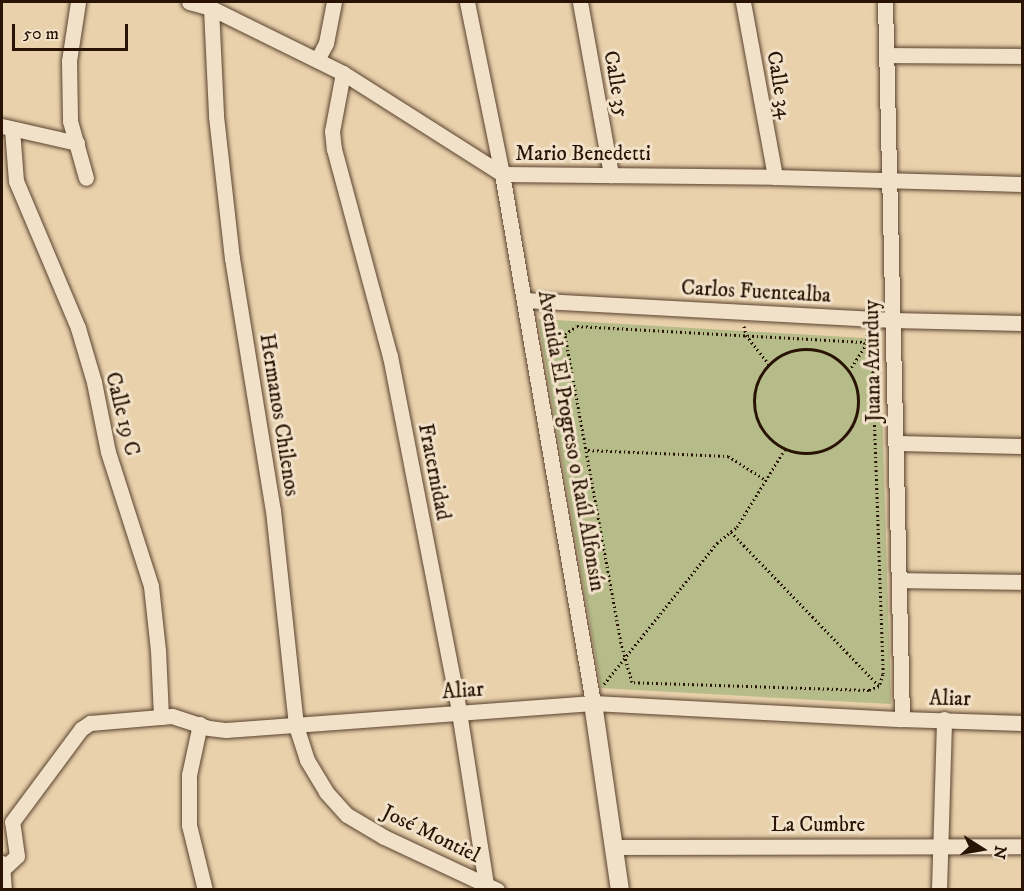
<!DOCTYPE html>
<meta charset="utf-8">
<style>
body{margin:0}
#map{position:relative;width:1024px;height:891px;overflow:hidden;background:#e9d1ac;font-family:"IM FELL DW Pica",serif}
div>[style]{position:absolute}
.green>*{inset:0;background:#b6bc89}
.path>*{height:3px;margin-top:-1.5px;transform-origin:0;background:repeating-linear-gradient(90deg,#291304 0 1.5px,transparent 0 4.5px)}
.path>.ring{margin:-1.5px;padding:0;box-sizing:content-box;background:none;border:3px solid #291304;border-radius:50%}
.roads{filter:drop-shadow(0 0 2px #59422e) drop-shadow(0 0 2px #59422e)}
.minor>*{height:15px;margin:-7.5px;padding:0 7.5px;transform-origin:7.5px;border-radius:7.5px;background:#f1e1c9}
.tertiary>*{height:18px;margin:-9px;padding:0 9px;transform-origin:9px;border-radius:9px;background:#f1e1c9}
span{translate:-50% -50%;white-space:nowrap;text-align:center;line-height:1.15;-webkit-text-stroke:6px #f1e1c9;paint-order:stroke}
.street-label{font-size:21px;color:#291304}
.frame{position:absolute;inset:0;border:3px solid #291304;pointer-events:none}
.north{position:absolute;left:952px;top:819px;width:60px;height:60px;-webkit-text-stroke:4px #f1e1c9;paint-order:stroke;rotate:101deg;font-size:16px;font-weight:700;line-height:24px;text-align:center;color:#291304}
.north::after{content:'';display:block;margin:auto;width:21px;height:27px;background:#291304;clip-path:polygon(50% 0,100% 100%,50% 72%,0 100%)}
.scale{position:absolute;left:12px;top:24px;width:116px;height:27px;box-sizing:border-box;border:3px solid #291304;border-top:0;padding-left:8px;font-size:18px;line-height:21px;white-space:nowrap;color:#291304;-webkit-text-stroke:4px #f1e1c9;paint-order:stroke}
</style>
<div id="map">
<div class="green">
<div style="clip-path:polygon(538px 319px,880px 339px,891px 704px,601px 688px)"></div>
</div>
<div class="path">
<div style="left:577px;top:326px;width:287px;rotate:3.2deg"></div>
<div style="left:864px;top:342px;width:14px;rotate:54deg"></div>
<div style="left:872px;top:353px;width:321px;rotate:88deg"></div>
<div style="left:883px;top:674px;width:13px;rotate:108deg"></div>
<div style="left:879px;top:686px;width:11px;rotate:158deg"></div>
<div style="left:869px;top:690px;width:237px;rotate:-178.1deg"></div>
<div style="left:632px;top:682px;width:41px;rotate:-105.8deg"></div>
<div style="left:621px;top:643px;width:314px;rotate:-100.3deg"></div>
<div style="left:565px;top:334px;width:14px;rotate:-34deg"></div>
<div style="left:744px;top:326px;width:9px;rotate:77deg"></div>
<div style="left:746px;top:335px;width:37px;rotate:52deg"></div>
<div class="ring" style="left:754px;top:349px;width:101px;height:101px"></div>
<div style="left:849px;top:371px;width:31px;rotate:-57deg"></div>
<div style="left:866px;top:345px;width:12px;rotate:-85deg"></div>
<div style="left:588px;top:450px;width:140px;rotate:2.5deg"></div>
<div style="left:728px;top:456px;width:45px;rotate:32.3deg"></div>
<div style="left:731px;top:532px;width:214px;rotate:46.1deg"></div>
<div style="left:604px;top:684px;width:181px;rotate:-51.3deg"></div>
<div style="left:717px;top:543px;width:26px;rotate:-39deg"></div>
<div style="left:737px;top:527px;width:92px;rotate:-58.4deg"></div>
</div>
<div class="roads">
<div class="minor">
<div style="left:78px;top:2px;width:60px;rotate:98.7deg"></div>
<div style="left:69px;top:61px;width:60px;rotate:89deg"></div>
<div style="left:70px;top:121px;width:59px;rotate:74.3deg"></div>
<div style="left:189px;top:2px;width:23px;rotate:15deg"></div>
<div style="left:211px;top:8px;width:147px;rotate:26.2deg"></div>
<div style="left:343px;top:73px;width:188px;rotate:32.4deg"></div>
<div style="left:502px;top:174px;width:273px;rotate:0.6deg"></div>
<div style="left:775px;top:177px;width:247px;rotate:1.6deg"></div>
<div style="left:467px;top:2px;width:176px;rotate:78.5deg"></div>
<div style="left:502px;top:174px;width:537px;rotate:80.24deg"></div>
<div style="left:580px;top:2px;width:176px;rotate:79.8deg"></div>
<div style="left:743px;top:2px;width:178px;rotate:79.6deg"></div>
<div style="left:885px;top:2px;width:717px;rotate:88.64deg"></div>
<div style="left:211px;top:8px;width:108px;rotate:87.3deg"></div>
<div style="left:216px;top:116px;width:143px;rotate:83.6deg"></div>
<div style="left:232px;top:258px;width:255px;rotate:80.8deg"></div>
<div style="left:273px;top:510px;width:217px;rotate:83.9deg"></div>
<div style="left:296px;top:726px;width:36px;rotate:72deg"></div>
<div style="left:307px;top:760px;width:37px;rotate:59deg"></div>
<div style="left:326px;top:792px;width:31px;rotate:48deg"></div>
<div style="left:347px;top:815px;width:43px;rotate:30.7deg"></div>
<div style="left:384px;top:837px;width:125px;rotate:25.1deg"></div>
<div style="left:887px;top:55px;width:135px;rotate:0.4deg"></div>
<div style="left:317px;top:60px;width:19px;rotate:-62deg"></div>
<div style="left:326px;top:43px;width:42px;rotate:-79deg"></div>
<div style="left:343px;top:73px;width:59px;rotate:100.7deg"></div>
<div style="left:332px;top:131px;width:18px;rotate:84deg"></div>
<div style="left:334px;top:149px;width:214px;rotate:74.9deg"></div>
<div style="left:390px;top:356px;width:363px;rotate:79deg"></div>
<div style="left:459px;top:712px;width:174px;rotate:81.1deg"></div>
<div style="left:2px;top:126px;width:77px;rotate:12.8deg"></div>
<div style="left:12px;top:129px;width:52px;rotate:85.6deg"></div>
<div style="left:16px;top:181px;width:160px;rotate:67.1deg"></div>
<div style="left:78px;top:328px;width:56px;rotate:73.5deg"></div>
<div style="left:94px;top:382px;width:71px;rotate:78.7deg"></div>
<div style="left:108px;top:452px;width:141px;rotate:72.2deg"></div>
<div style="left:151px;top:586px;width:64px;rotate:83.8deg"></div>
<div style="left:158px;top:650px;width:67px;rotate:87.4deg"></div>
<div style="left:524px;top:300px;width:370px;rotate:3.1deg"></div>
<div style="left:893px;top:320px;width:129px;rotate:1.3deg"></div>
<div style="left:896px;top:443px;width:126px;rotate:1.4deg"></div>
<div style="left:899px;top:580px;width:123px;rotate:0.9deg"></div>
<div style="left:200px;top:724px;width:52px;rotate:102.2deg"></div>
<div style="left:189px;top:775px;width:50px;rotate:90deg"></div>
<div style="left:189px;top:825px;width:67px;rotate:76.2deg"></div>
<div style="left:614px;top:847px;width:408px;rotate:-0.1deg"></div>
<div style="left:2px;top:863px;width:27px;rotate:86deg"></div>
<div style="left:3px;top:869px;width:19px;rotate:-43deg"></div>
<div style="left:17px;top:856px;width:34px;rotate:-98deg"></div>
<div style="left:12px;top:822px;width:116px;rotate:-53.4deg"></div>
<div style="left:81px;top:729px;width:11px;rotate:-34deg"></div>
<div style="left:90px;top:723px;width:82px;rotate:-4.9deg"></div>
<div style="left:172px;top:716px;width:39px;rotate:18deg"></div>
<div style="left:209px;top:728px;width:17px;rotate:7deg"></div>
<div style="left:226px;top:730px;width:368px;rotate:-4.2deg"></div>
<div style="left:593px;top:703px;width:309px;rotate:3deg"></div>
<div style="left:902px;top:719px;width:120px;rotate:1.9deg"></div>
<div style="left:939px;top:890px;width:171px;rotate:-88.3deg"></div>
</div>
<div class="tertiary">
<div style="left:593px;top:703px;width:189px;rotate:81.8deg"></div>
</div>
</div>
<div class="street-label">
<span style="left:616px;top:84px;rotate:80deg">Calle 35</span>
<span style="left:779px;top:85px;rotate:80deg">Calle 34</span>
<span style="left:583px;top:154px">Mario Benedetti</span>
<span style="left:756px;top:292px;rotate:3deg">Carlos Fuentealba</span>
<span style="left:873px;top:361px;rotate:-91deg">Juana Azurduy</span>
<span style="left:122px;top:414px;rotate:76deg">Calle 19 C</span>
<span style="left:279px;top:415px;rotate:81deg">Hermanos Chilenos</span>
<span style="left:571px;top:441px;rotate:80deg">Avenida El Progreso o Raúl Alfonsín</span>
<span style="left:434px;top:472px;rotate:79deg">Fraternidad</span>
<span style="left:463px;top:691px;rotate:-4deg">Aliar</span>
<span style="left:950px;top:699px;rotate:1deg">Aliar</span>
<span style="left:818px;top:825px">La Cumbre</span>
<span style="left:431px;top:834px;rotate:26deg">José Montiel</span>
</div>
<div class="frame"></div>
<div class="north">N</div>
<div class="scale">50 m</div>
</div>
